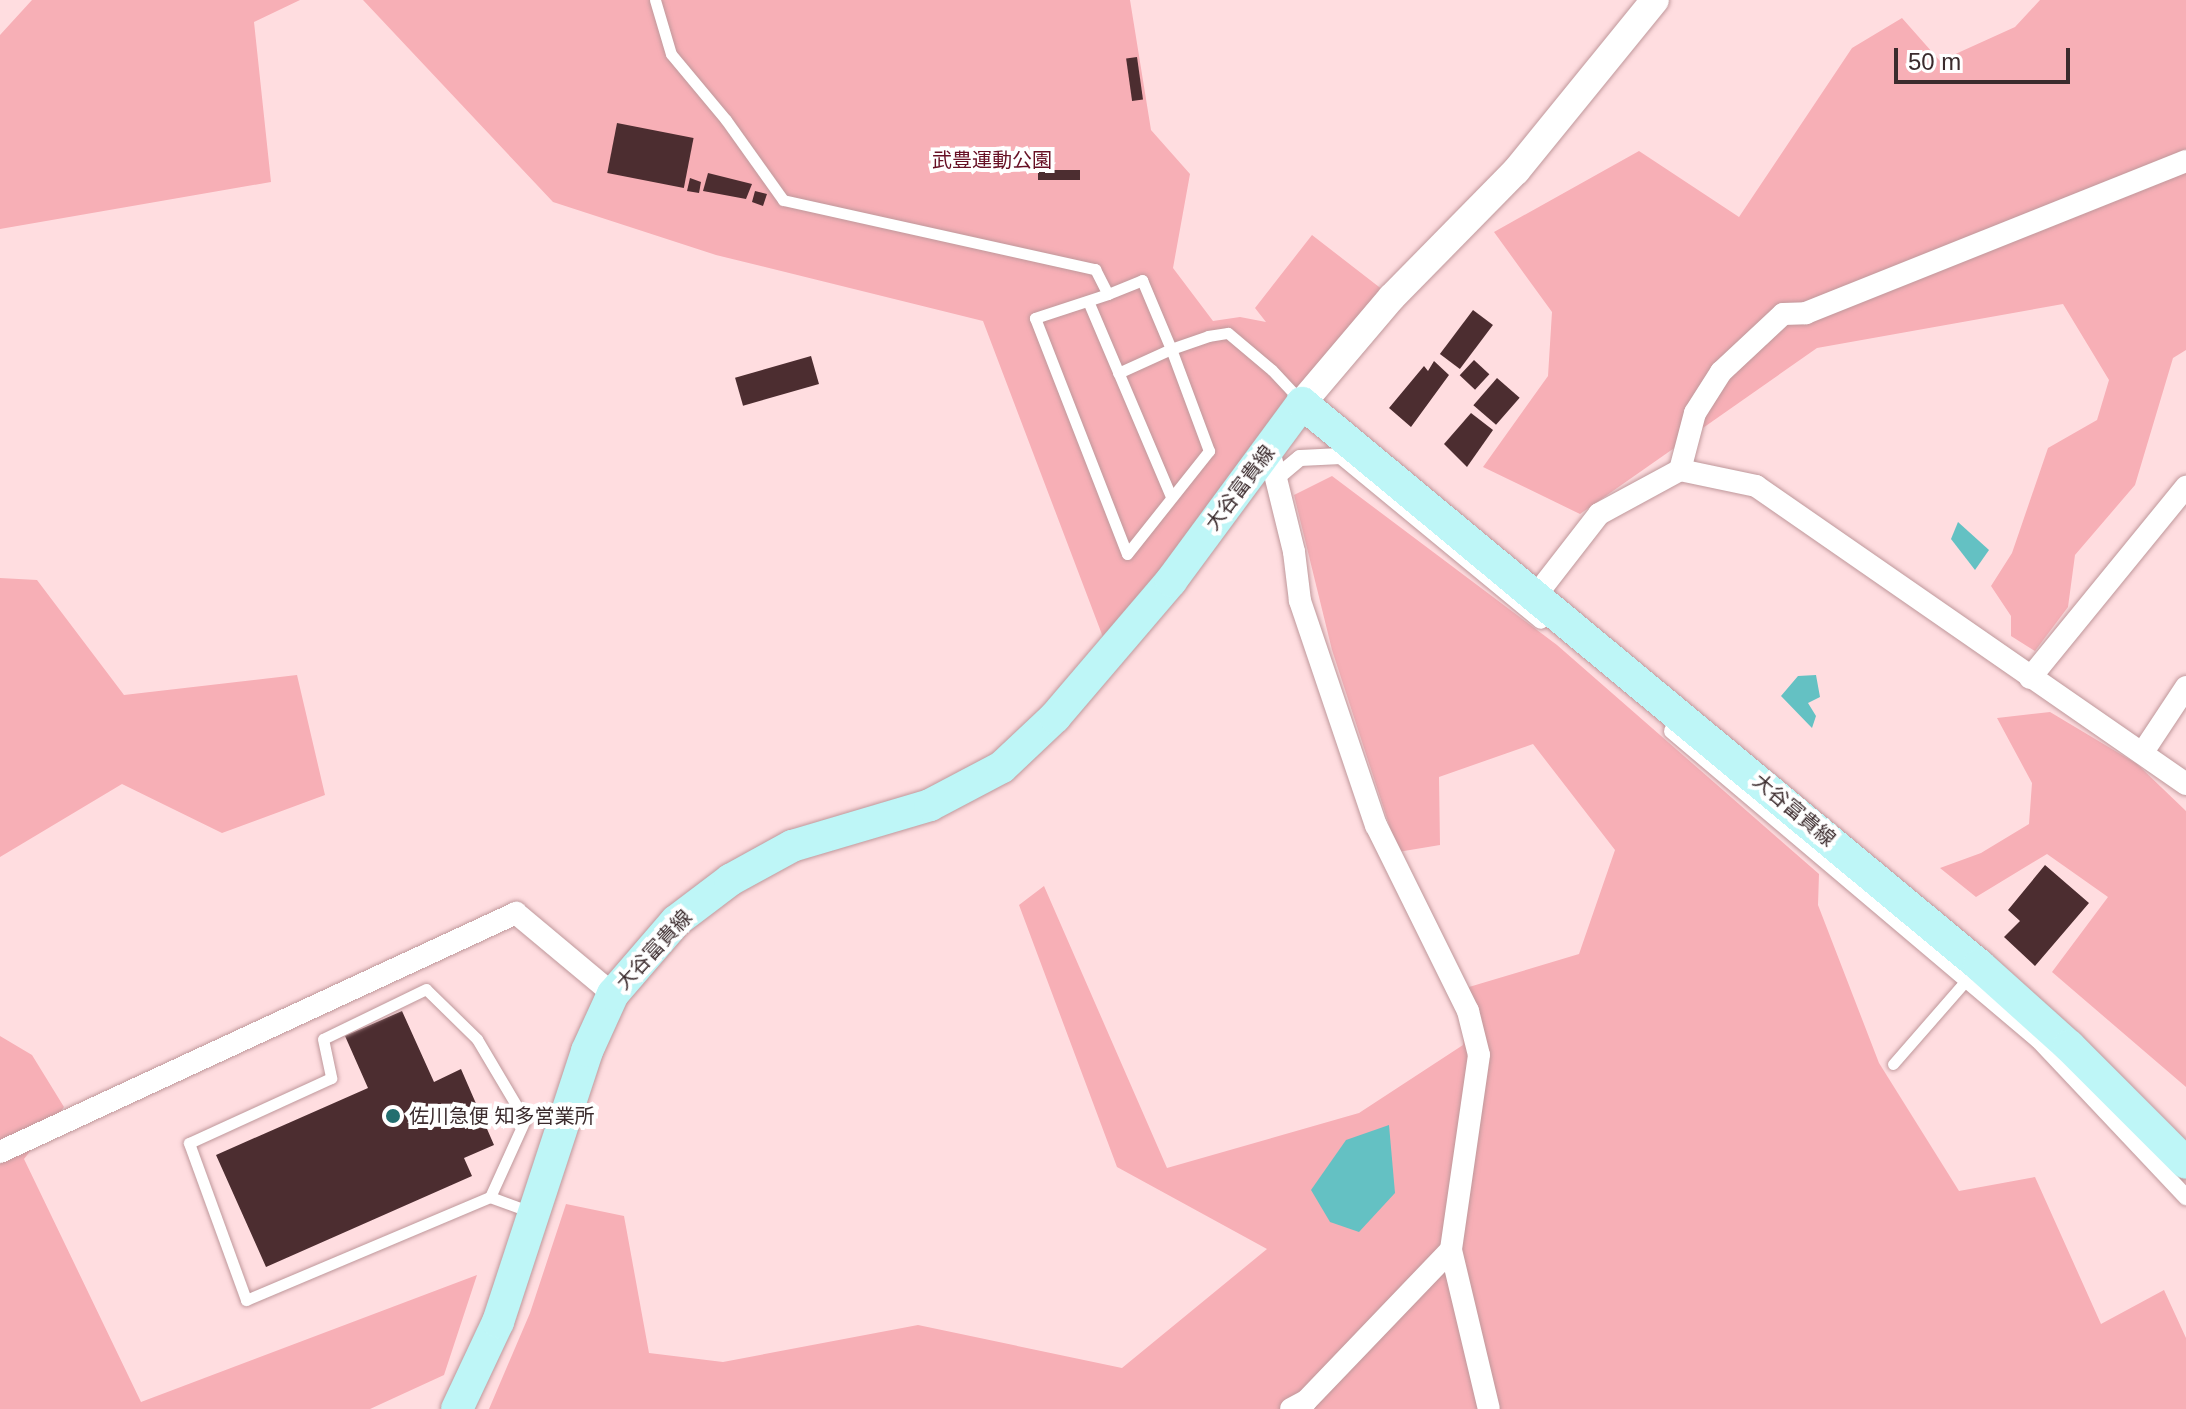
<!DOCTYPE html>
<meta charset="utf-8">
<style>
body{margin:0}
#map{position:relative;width:2186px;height:1409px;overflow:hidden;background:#ffdde0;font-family:Helvetica,"Noto Sans JP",sans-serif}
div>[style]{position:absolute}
.green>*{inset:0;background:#f7afb6}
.water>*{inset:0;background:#64c1c3}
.building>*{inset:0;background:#4c2d30;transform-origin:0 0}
.roads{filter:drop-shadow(0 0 2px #bf989b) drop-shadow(0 0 2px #bf989b)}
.service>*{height:11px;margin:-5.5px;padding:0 5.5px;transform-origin:5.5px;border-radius:5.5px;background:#fff}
.pedestrian>*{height:16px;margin:-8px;padding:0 8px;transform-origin:8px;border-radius:8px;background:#fff}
.minor>*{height:22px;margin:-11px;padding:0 11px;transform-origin:11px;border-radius:11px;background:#fff}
.tertiary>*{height:28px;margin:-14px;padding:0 14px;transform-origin:14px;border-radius:14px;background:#fff}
.secondary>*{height:32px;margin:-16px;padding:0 16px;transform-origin:16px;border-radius:16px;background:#bef6f7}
.dots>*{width:22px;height:22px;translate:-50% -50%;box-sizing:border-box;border:4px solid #fff;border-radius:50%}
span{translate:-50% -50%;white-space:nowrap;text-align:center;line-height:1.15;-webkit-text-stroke:8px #fff;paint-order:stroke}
.park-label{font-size:20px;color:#671025}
.street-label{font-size:20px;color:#3b2b2d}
.poi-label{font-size:20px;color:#3b2b2d}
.left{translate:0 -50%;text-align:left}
.scale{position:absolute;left:1894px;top:48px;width:176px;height:36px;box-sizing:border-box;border:4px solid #3b2b2d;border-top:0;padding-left:10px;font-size:24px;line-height:28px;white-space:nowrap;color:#3b2b2d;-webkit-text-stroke:6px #fff;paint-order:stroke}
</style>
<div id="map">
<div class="green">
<div style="clip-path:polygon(32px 0,300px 0,254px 22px,271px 182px,0 229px,0 35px)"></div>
<div style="clip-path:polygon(363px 0,1130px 0,1151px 130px,1190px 174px,1173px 268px,1213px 321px,1240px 317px,1266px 322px,1255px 308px,1312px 235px,1392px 297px,1109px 653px,983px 321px,716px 255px,553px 202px)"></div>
<div style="clip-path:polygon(2040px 0,2186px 0,2186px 350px,2173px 358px,2135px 485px,2075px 555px,2068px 607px,2035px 651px,2011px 636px,2011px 616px,1991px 586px,2012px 553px,2048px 448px,2097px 420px,2109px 380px,2063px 304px,1817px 348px,1580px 514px,1483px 467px,1548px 376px,1552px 312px,1494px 232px,1639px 151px,1739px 217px,1852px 48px,1902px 18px,1940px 61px,2015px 27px)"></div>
<div style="clip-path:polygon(1332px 476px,1557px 645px,1819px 874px,1818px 905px,1879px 1063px,1959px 1191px,2035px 1177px,2101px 1324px,2164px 1290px,2186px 1338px,2186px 1409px,489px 1409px,530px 1313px,566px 1204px,624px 1216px,649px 1353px,723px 1362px,918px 1325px,1122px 1368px,1267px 1249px,1117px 1167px,1019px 905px,1044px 886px,1167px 1168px,1359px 1113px,1463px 1045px,1469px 987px,1579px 954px,1615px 850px,1533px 744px,1439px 777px,1440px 845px,1398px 852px,1332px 650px,1294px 495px)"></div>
<div style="clip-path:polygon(0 578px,37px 580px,124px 695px,297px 675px,325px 795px,222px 833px,122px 784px,0 857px)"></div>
<div style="clip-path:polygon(2050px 712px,2137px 764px,2186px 811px,2186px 1087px,2052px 972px,2108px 897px,2047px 854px,1976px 897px,1940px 868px,1981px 853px,2029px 824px,2032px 783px,1997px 718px)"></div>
<div style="clip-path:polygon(0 1036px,32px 1055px,64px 1107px,24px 1159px,141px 1402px,477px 1275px,444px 1375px,370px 1409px,0 1409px)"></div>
</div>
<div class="water">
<div style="clip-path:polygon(1958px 522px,1989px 550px,1975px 570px,1951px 539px)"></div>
<div style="clip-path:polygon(1816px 675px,1820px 697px,1808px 703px,1816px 716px,1812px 728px,1781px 696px,1798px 676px)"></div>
<div style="clip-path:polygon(1389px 1125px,1395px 1193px,1359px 1232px,1330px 1222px,1311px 1190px,1346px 1140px)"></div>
</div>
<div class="building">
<div style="left:1137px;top:57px;width:43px;height:11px;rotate:82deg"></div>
<div style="left:617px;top:123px;width:78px;height:51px;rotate:11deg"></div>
<div style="left:1080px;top:170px;width:10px;height:42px;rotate:90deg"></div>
<div style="clip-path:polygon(708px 173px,752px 184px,746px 199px,703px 191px)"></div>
<div style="clip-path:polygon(690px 178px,701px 182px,699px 193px,687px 191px)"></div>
<div style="clip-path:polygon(755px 191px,767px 194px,763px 206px,752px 202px)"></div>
<div style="left:1473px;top:310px;width:25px;height:55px;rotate:37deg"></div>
<div style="left:811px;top:356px;width:29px;height:79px;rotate:74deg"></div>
<div style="left:1474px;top:360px;width:21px;height:21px;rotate:43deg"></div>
<div style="clip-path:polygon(1434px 361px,1449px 375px,1411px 427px,1389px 408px,1424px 366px,1428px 371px)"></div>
<div style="left:1497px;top:378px;width:30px;height:36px;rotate:41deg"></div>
<div style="clip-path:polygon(1471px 413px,1493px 430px,1467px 467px,1444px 444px)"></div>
<div style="clip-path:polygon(2045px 865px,2089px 903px,2035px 966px,2004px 937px,2020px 921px,2008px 910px)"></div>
<div style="clip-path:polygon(402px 1011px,434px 1082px,461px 1069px,494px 1145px,464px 1158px,472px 1176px,266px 1267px,216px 1155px,368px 1088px,345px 1036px)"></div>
</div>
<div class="roads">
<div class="service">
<div style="left:655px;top:0;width:56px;rotate:73.5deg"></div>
<div style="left:671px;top:54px;width:86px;rotate:50.2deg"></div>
<div style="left:726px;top:120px;width:98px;rotate:54.5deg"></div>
<div style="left:783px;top:200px;width:320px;rotate:12.5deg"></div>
<div style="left:1095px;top:269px;width:28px;rotate:63deg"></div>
<div style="left:1108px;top:294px;width:37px;rotate:-22deg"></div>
<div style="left:1142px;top:280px;width:75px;rotate:67.2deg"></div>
<div style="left:1171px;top:349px;width:39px;rotate:-19deg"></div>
<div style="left:1208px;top:336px;width:20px;rotate:-9deg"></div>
<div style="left:1228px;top:333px;width:57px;rotate:40.1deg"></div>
<div style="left:1272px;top:370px;width:42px;rotate:46.9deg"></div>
<div style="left:1108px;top:294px;width:77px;rotate:161.8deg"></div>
<div style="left:1035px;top:318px;width:253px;rotate:68.7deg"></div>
<div style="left:1127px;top:554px;width:132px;rotate:-51.5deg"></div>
<div style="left:1209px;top:451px;width:109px;rotate:-110.4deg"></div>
<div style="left:1171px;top:349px;width:58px;rotate:155.6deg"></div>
<div style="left:1088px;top:301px;width:213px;rotate:67deg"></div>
<div style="left:1893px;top:1064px;width:116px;rotate:-48.9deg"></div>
<div style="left:490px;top:1197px;width:85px;rotate:-65.6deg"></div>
<div style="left:525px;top:1120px;width:94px;rotate:-120.7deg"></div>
<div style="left:477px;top:1039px;width:71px;rotate:-135.6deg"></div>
<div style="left:426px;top:989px;width:114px;rotate:154.1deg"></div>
<div style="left:323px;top:1039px;width:40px;rotate:78deg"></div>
<div style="left:331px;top:1078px;width:156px;rotate:155.4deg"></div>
<div style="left:189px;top:1143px;width:167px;rotate:70deg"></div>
<div style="left:246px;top:1300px;width:265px;rotate:-22.9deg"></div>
<div style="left:490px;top:1197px;width:44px;rotate:20.1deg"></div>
</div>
<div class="pedestrian">
<div style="left:1276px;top:478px;width:31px;rotate:-40deg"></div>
<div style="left:1300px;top:458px;width:41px;rotate:-2.8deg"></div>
<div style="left:1341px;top:456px;width:259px;rotate:39.5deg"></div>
<div style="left:1672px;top:731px;width:479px;rotate:40.2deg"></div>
<div style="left:2038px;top:1040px;width:216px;rotate:46.7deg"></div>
</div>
<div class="minor">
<div style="left:1269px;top:450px;width:105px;rotate:76.2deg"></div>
<div style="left:1294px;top:552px;width:49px;rotate:83deg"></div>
<div style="left:1300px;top:601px;width:237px;rotate:71.3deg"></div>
<div style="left:1376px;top:825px;width:208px;rotate:63.7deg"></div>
<div style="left:1468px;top:1011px;width:45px;rotate:76deg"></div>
<div style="left:1479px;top:1055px;width:197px;rotate:98.2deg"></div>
<div style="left:1451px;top:1250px;width:163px;rotate:76.6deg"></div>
<div style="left:1680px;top:470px;width:59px;rotate:-75.3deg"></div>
<div style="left:1695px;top:413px;width:49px;rotate:-57.6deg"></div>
<div style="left:1721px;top:372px;width:85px;rotate:-43.1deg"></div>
<div style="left:1783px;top:314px;width:23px;rotate:-2deg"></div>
<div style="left:1806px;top:313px;width:409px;rotate:-21.8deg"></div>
<div style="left:1537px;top:594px;width:101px;rotate:-52.2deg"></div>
<div style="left:1599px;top:514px;width:92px;rotate:-28.5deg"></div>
<div style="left:1680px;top:470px;width:78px;rotate:11.9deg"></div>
<div style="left:1756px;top:486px;width:523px;rotate:34.72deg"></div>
<div style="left:2030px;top:678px;width:247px;rotate:-50.8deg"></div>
<div style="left:2143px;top:752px;width:78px;rotate:-56.5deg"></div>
<div style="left:0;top:1152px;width:569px;rotate:-24.85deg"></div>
<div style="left:516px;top:913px;width:126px;rotate:39.9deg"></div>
<div style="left:1291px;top:1409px;width:17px;rotate:-28deg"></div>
<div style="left:1306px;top:1401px;width:209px;rotate:-46.2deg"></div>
</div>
<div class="tertiary">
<div style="left:1302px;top:403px;width:139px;rotate:-49.7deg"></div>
<div style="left:1392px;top:297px;width:177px;rotate:-45.5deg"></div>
<div style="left:1516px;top:171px;width:220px;rotate:-50.9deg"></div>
</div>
<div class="secondary">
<div style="left:457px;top:1409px;width:96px;rotate:-64.8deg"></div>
<div style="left:498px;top:1322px;width:285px;rotate:-71.8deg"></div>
<div style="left:587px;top:1051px;width:63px;rotate:-65.5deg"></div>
<div style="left:613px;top:994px;width:96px;rotate:-49.2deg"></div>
<div style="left:676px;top:921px;width:68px;rotate:-37.2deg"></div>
<div style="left:730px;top:880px;width:71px;rotate:-28.7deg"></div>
<div style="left:792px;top:846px;width:144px;rotate:-16.5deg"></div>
<div style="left:930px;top:805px;width:81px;rotate:-27.8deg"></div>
<div style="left:1002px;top:767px;width:73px;rotate:-43.3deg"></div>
<div style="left:1055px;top:717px;width:179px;rotate:-49.5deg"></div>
<div style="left:1171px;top:581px;width:221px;rotate:-53.6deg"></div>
<div style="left:1302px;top:403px;width:880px;rotate:39.7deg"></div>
<div style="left:1979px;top:965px;width:121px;rotate:42deg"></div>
<div style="left:2069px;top:1046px;width:165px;rotate:45deg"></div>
</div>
</div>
<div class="dots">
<div style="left:393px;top:1116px;background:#226e6f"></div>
</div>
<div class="park-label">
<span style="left:992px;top:160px">武豊運動公園</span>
</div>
<div class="street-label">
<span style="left:1240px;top:488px;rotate:-53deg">大谷富貴線</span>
<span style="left:1794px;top:810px;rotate:40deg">大谷富貴線</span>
<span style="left:654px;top:950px;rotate:-47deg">大谷富貴線</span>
</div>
<div class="poi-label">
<span class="left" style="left:409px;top:1116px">佐川急便 知多営業所</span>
</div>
<div class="scale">50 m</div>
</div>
